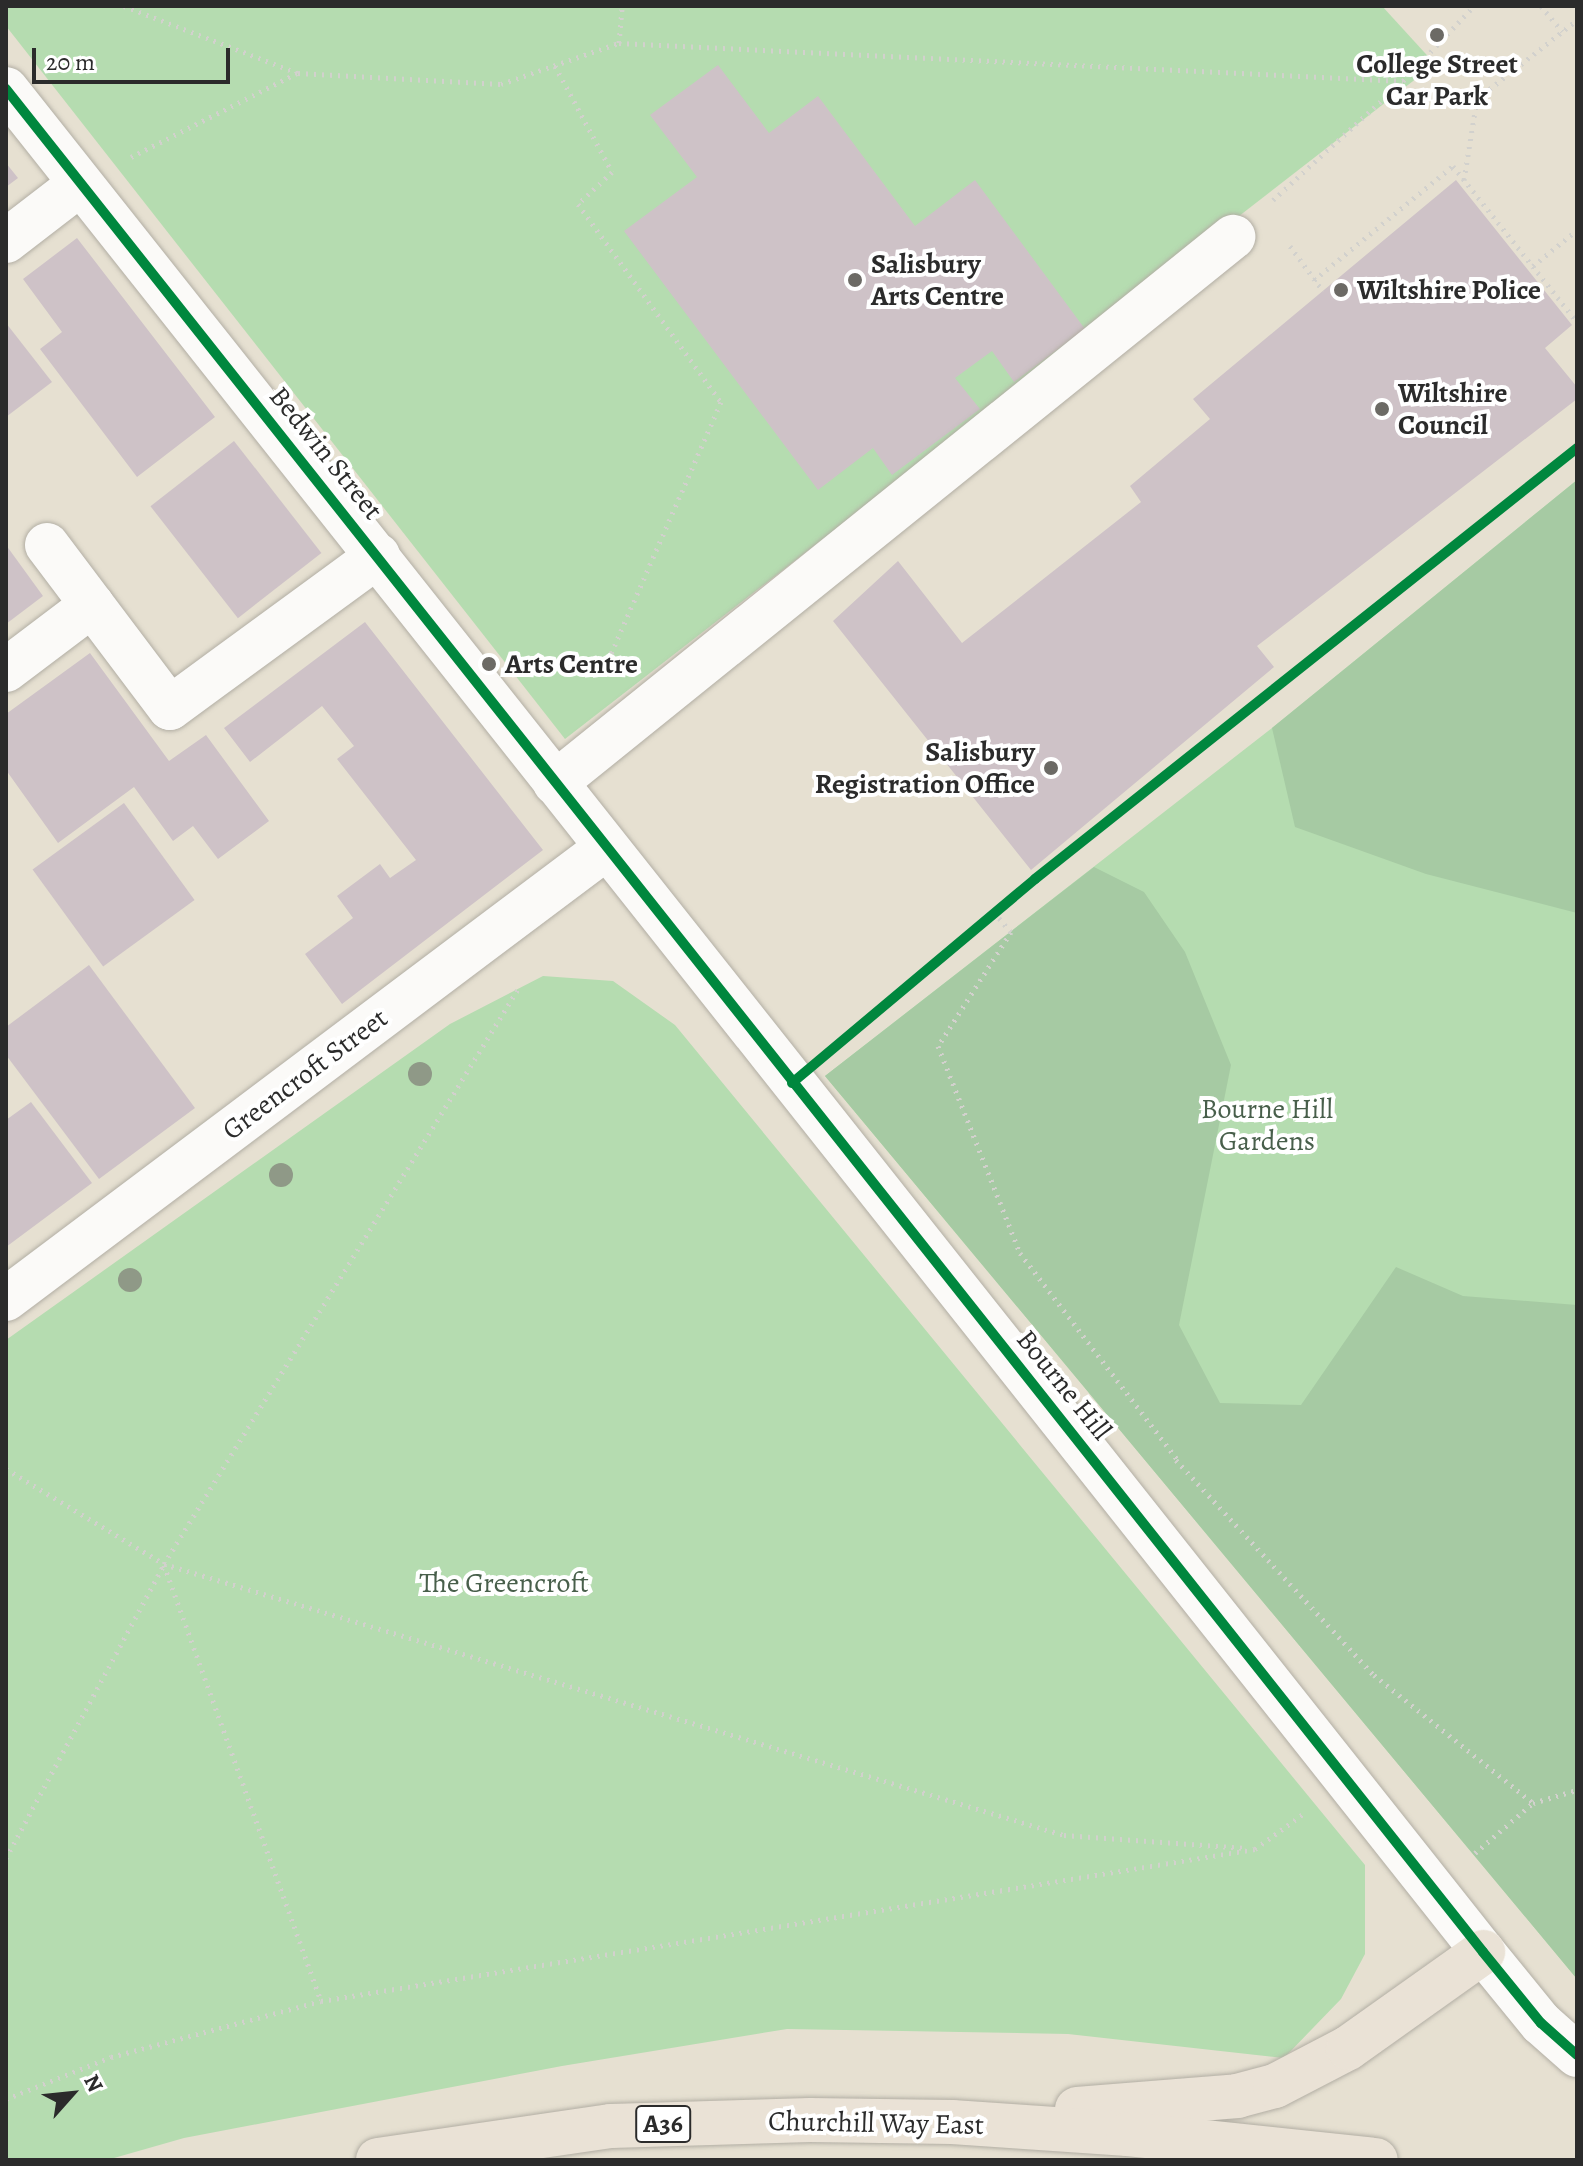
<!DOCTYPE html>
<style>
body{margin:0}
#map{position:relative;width:1583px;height:2166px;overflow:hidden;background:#e6e0d1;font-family:Alegreya,serif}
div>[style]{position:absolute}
.green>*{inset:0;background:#b5dcb0}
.forest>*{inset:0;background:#a6caa3}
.building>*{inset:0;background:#cec2c7;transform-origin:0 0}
.path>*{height:5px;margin-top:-2.5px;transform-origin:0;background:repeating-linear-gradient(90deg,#d2d1cd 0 2px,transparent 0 8px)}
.roads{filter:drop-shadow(0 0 2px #b2aea4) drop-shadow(0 0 2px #b2aea4)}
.minor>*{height:44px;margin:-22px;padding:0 22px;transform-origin:22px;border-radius:22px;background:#fbfaf8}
.highway>*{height:44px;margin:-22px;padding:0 22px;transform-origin:22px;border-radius:22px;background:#eae2d6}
.cycleway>*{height:10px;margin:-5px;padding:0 5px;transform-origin:5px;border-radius:5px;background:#00873e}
.trees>*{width:24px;height:24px;margin:-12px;border-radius:50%;background:#8f9987}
.dots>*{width:22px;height:22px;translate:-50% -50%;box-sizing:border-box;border:4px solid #fff;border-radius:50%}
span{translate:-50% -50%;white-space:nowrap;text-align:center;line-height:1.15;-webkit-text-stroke:8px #fff;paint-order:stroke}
.shield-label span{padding:2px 6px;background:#fff;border:2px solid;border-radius:6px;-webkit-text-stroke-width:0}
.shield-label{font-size:26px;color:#2b2b2b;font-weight:700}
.poi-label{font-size:28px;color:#2b2b2b;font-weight:700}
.left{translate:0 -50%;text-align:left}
.right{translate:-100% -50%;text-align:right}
.street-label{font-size:28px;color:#2b2b2b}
.park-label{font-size:28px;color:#485f4b}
.frame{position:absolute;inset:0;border:8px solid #2b2b2b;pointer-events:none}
.north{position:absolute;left:32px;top:2054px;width:80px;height:80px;-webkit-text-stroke:6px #fff;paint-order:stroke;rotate:63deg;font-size:22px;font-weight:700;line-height:32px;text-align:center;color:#2b2b2b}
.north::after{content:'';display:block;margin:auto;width:28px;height:36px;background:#2b2b2b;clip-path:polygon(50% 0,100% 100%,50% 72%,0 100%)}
.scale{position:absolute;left:32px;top:48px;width:198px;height:36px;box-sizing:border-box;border:4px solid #2b2b2b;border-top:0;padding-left:10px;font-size:24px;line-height:28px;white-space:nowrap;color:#2b2b2b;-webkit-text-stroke:6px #fff;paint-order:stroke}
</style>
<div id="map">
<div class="green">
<div style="clip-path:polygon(6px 6px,1382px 6px,1435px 64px,565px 739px,6px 26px)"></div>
<div style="clip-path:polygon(1577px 480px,1577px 1979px,825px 1076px,1272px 728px)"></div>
<div style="clip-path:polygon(543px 976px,613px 981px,675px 1025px,1365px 1865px,1365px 1954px,1341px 1999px,1284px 2058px,1068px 2034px,787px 2029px,562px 2066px,184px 2138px,107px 2160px,6px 2160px,6px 1340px,450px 1024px)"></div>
</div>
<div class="forest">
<div style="clip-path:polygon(1577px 480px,1577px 913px,1426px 874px,1295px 827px,1272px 728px)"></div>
<div style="clip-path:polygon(1094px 867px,1144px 892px,1185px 952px,1231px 1065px,1179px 1325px,1220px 1403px,1301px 1405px,1396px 1267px,1463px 1296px,1577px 1305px,1577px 1979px,825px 1076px)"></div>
</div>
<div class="building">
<div style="clip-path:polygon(718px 65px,769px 133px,818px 96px,915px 226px,975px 180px,1085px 329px,1014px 382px,992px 351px,955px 378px,980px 409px,892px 475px,873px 448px,818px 490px,624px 231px,697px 177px,650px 115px)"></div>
<div style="clip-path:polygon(6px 163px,18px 178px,6px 187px)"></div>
<div style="clip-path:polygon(1456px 180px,1572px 325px,1545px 348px,1577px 387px,1577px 399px,1257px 646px,1274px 667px,1031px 870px,833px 621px,898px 561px,962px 643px,1141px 502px,1130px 486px,1210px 419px,1193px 399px)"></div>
<div style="clip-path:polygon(77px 238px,215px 417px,137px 477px,40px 349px,62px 332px,23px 279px)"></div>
<div style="clip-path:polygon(6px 323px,52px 382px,6px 417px)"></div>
<div style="left:234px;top:441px;width:142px;height:106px;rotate:52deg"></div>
<div style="clip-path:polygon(6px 545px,43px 596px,6px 624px)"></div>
<div style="clip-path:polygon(365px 622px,543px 850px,342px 1004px,305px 954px,353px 918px,337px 896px,380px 864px,390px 878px,416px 860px,337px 759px,354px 746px,322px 706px,250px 762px,224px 728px)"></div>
<div style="clip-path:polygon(90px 653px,169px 761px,206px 735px,269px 821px,218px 859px,193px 826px,173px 841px,134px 787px,58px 843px,6px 770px,6px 714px)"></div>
<div style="left:124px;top:803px;width:120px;height:113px;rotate:54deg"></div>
<div style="clip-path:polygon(89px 965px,195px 1108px,99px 1179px,6px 1055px,6px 1027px)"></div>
<div style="clip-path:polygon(31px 1102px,92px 1183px,6px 1247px,6px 1120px)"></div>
</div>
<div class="path">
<div style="left:124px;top:6px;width:186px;rotate:21.1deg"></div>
<div style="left:298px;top:73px;width:203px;rotate:3.1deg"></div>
<div style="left:501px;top:84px;width:125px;rotate:-19.2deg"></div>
<div style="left:619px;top:43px;width:785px;rotate:2.77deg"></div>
<div style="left:1541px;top:6px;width:33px;rotate:50deg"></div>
<div style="left:619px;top:43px;width:37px;rotate:-85deg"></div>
<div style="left:555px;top:66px;width:120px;rotate:61.7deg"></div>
<div style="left:612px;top:172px;width:47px;rotate:136.7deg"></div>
<div style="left:578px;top:204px;width:244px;rotate:54.2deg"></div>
<div style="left:721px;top:402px;width:287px;rotate:113.6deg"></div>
<div style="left:131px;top:157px;width:186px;rotate:-26.8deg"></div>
<div style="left:1464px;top:180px;width:82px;rotate:-80.9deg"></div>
<div style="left:1477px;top:99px;width:127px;rotate:-38.3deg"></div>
<div style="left:1273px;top:200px;width:176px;rotate:-42.5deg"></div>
<div style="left:1403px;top:81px;width:103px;rotate:-46.6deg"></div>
<div style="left:1290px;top:246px;width:56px;rotate:53.7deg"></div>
<div style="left:1533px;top:266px;width:57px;rotate:-39.3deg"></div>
<div style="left:1314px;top:280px;width:180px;rotate:-39.4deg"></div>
<div style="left:1453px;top:166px;width:199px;rotate:51.5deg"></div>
<div style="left:994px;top:912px;width:26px;rotate:50deg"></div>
<div style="left:1011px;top:932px;width:135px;rotate:122.6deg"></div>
<div style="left:938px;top:1046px;width:223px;rotate:68.4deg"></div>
<div style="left:1020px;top:1253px;width:259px;rotate:52.7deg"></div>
<div style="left:1176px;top:1460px;width:292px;rotate:47.4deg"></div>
<div style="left:1374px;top:1675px;width:204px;rotate:38.8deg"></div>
<div style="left:1533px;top:1803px;width:46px;rotate:-16.5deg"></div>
<div style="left:6px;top:1469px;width:184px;rotate:31deg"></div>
<div style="left:164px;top:1564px;width:940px;rotate:16.76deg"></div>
<div style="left:1064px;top:1835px;width:182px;rotate:4.1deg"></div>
<div style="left:164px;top:1565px;width:463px;rotate:70.2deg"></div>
<div style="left:1475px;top:1853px;width:77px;rotate:-40.8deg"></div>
<div style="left:6px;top:1858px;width:334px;rotate:-61.7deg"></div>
<div style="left:164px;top:1564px;width:675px;rotate:-58.38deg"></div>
<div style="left:6px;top:2099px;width:113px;rotate:-21.8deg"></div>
<div style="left:111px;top:2057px;width:217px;rotate:-14.9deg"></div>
<div style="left:321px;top:2001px;width:946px;rotate:-9.24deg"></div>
<div style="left:1255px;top:1849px;width:59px;rotate:-36.1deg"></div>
</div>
<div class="roads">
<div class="minor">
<div style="left:6px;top:89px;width:2377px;rotate:51.59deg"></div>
<div style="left:1483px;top:1952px;width:92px;rotate:50.8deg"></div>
<div style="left:1541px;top:2023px;width:48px;rotate:41.6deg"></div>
<div style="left:6px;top:241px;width:93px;rotate:-37.6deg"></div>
<div style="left:47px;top:545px;width:204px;rotate:53deg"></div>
<div style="left:170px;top:708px;width:258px;rotate:-36.2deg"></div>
<div style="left:6px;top:670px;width:108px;rotate:-37.1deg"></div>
<div style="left:555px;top:783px;width:871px;rotate:-38.84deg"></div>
<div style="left:6px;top:1299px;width:749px;rotate:-36.92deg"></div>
</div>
<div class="highway">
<div style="left:1077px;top:2109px;width:161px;rotate:-4.6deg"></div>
<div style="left:1237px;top:2096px;width:39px;rotate:-15deg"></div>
<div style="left:1275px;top:2086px;width:82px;rotate:-27.5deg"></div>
<div style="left:1348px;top:2048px;width:166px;rotate:-35.4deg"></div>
<div style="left:378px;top:2160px;width:235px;rotate:-8.3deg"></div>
<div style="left:611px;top:2126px;width:199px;rotate:-1.7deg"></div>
<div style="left:810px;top:2120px;width:142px;rotate:0.8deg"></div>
<div style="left:952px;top:2122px;width:176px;rotate:3.9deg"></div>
<div style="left:1128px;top:2134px;width:249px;rotate:6deg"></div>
</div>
</div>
<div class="cycleway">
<div style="left:6px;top:89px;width:2377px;rotate:51.59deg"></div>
<div style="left:1483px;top:1952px;width:92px;rotate:50.8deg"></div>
<div style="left:1541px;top:2023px;width:48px;rotate:41.6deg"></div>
<div style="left:792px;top:1083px;width:317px;rotate:-40deg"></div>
<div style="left:1035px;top:879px;width:692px;rotate:-38.49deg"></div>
</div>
<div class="trees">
<div style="left:420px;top:1074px"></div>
<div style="left:281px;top:1175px"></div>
<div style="left:130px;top:1280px"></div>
</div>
<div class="dots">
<div style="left:1437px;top:35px;background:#6c6a65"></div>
<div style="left:855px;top:280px;background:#6c6a65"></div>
<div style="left:1341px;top:290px;background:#6c6a65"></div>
<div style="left:1382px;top:409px;background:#6c6a65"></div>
<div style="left:489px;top:664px;background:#6c6a65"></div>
<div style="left:1051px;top:768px;background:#6c6a65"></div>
</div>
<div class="shield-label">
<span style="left:663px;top:2124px">A36</span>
</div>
<div class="poi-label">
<span style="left:1437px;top:80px">College Street<br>Car Park</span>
<span class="left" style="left:871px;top:280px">Salisbury<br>Arts Centre</span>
<span class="left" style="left:1357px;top:290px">Wiltshire Police</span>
<span class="left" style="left:1398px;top:409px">Wiltshire<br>Council</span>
<span class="left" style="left:505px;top:664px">Arts Centre</span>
<span class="right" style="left:1035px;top:768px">Salisbury<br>Registration Office</span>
</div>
<div class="street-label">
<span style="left:326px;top:453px;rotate:51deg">Bedwin Street</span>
<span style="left:305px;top:1074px;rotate:-37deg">Greencroft Street</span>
<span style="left:1064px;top:1385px;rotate:51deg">Bourne Hill</span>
<span style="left:876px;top:2123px;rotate:1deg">Churchill Way East</span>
</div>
<div class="park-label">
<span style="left:1267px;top:1125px">Bourne Hill<br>Gardens</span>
<span style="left:504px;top:1583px">The Greencroft</span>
</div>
<div class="frame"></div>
<div class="north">N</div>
<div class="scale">20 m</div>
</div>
